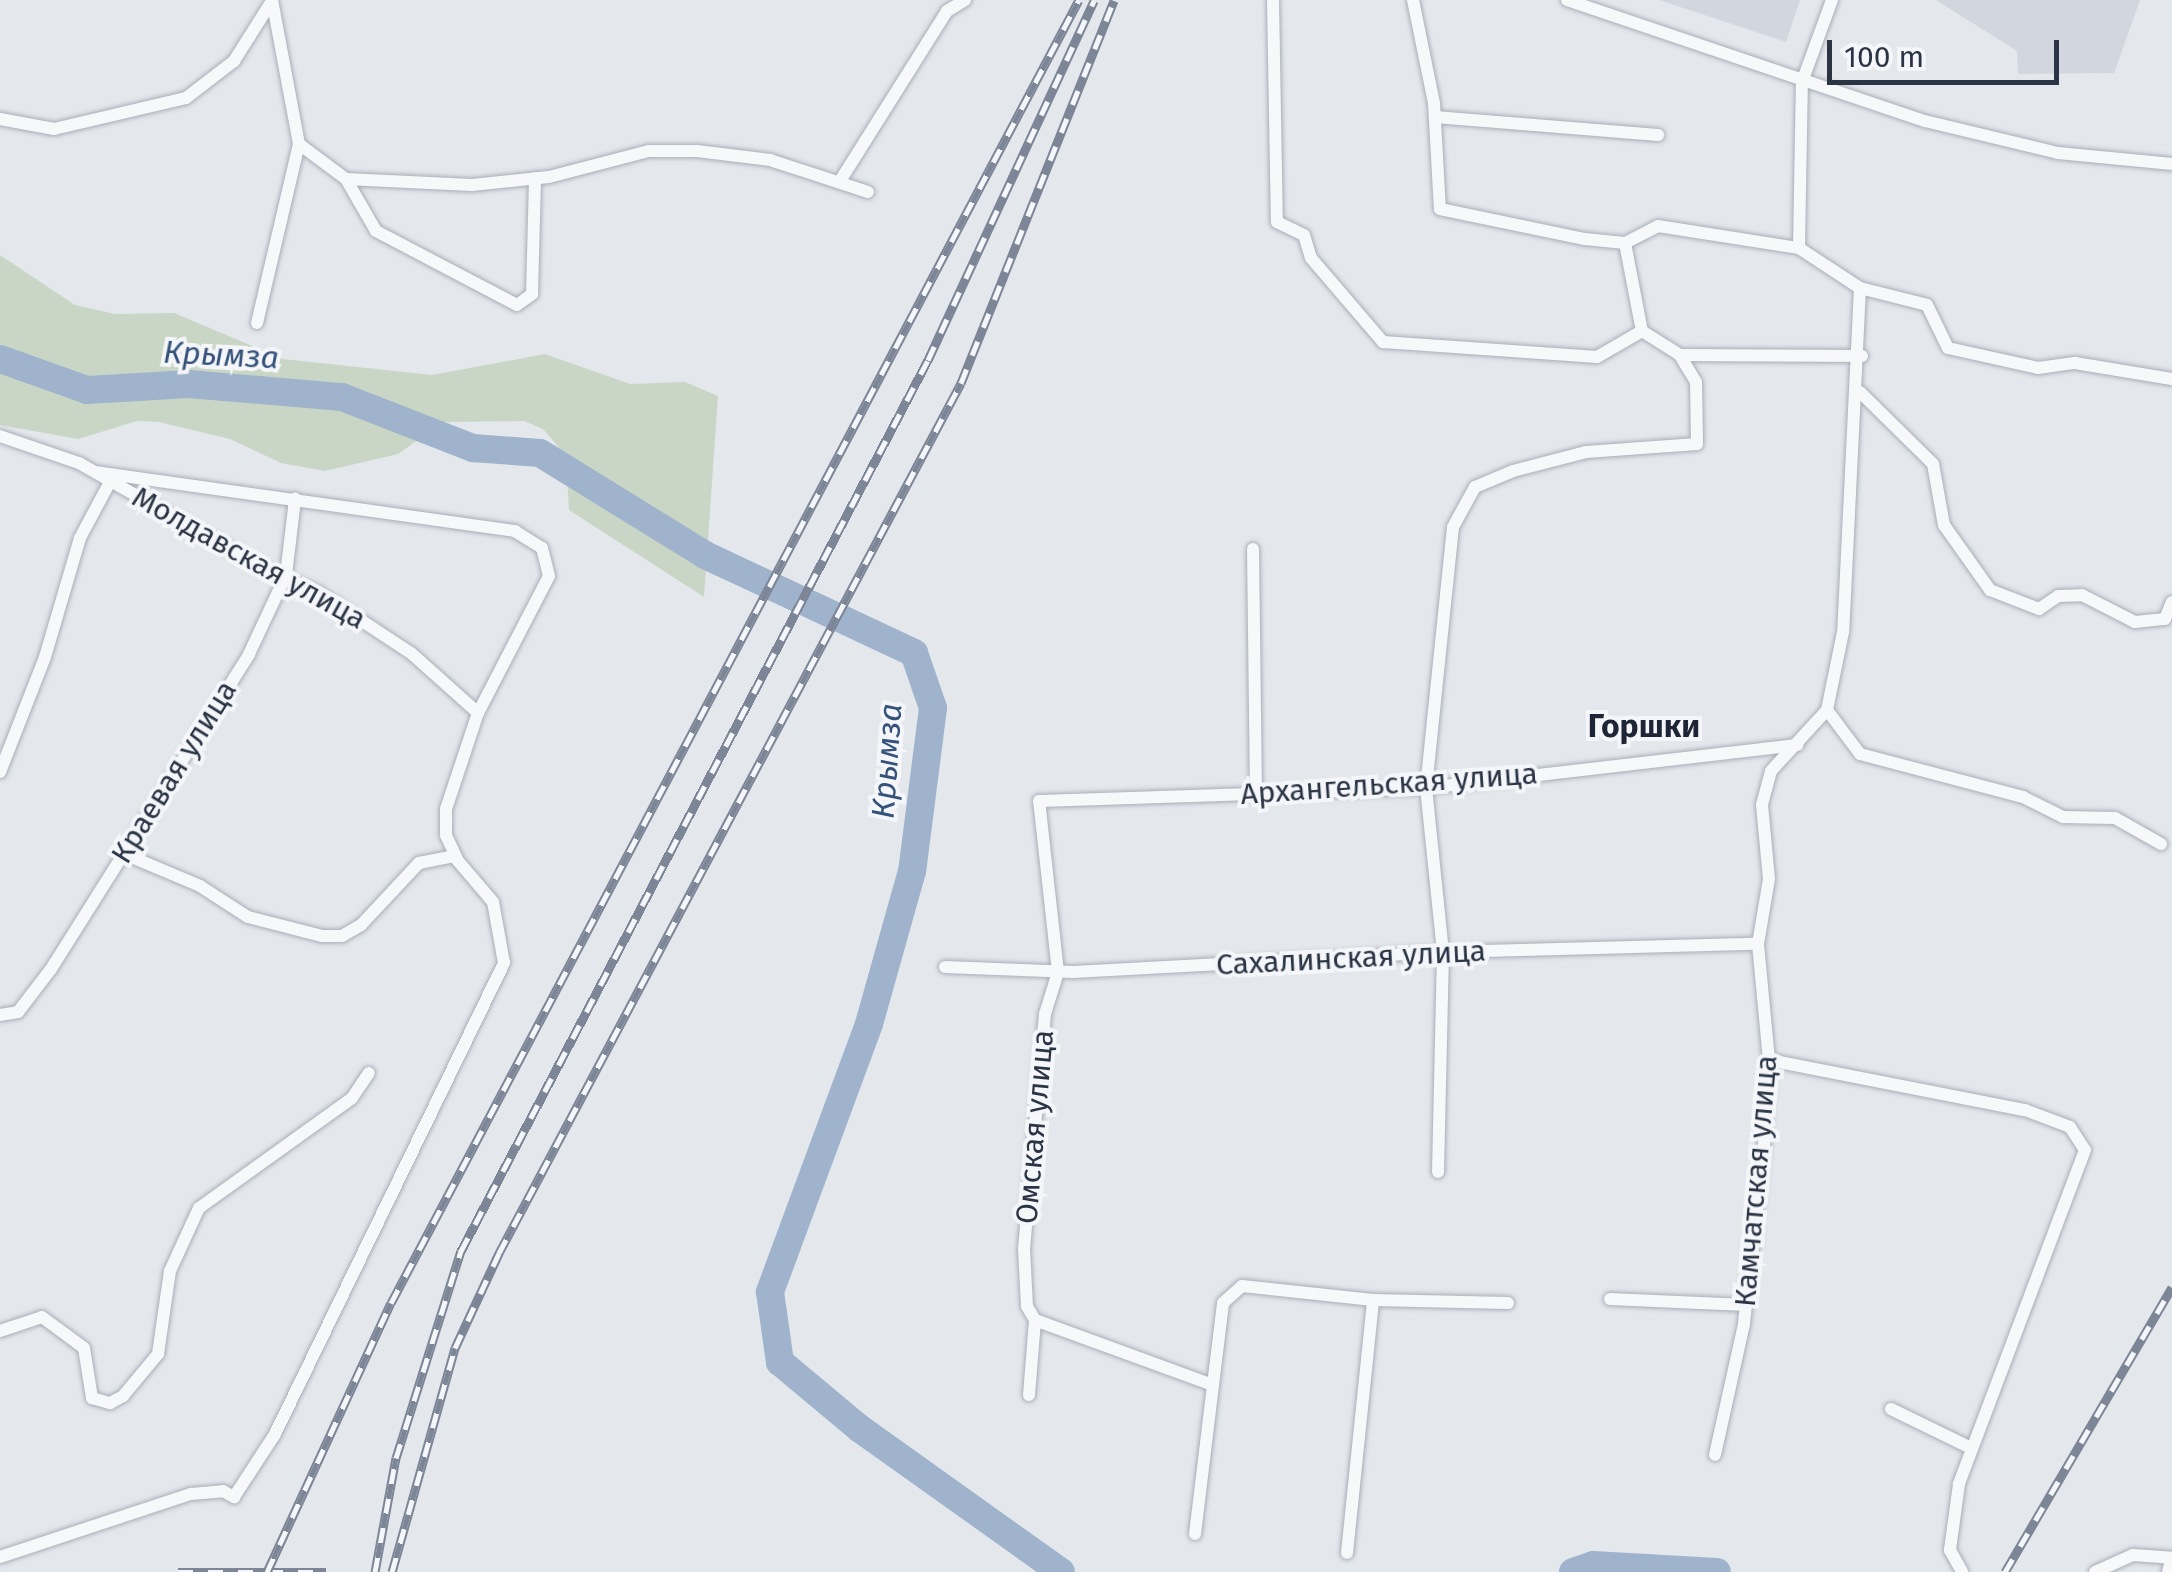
<!DOCTYPE html>
<meta charset="utf-8">
<style>
body{margin:0}
#map{position:relative;width:2172px;height:1572px;overflow:hidden;background:#e4e7ec;font-family:"Fira Sans",sans-serif}
div>[style]{position:absolute}
.built>*{inset:0;background:#d2d6de}
.green>*{inset:0;background:#c9d6c5}
.river>*{height:28px;margin:-14px;padding:0 14px;transform-origin:14px;border-radius:14px;background:#9fb4cc}
.roads{filter:drop-shadow(0 0 2px #a9aeb7) drop-shadow(0 0 2px #a9aeb7)}
.minor>*{height:12px;margin:-6px;padding:0 6px;transform-origin:6px;border-radius:6px;background:#f7f8fa}
.tertiary>*{height:15px;margin:-7.5px;padding:0 7.5px;transform-origin:7.5px;border-radius:7.5px;background:#f7f8fa}
.rail>*{height:9px;margin-top:-4.5px;transform-origin:0;background:repeating-linear-gradient(90deg,#f4f6f9 0 15px,#7d8696 0 30px);box-sizing:border-box;border-block:2px solid #7d8696}
span{translate:-50% -50%;white-space:nowrap;text-align:center;line-height:1.15;-webkit-text-stroke:8px #f4f6f9;paint-order:stroke}
.street-label{font-size:30px;color:#2b3445}
.water-label{font-size:32px;color:#34527a;font-style:italic}
.neighbourhood-label{font-size:32px;color:#1d2536;font-weight:700}
.scale{position:absolute;left:1827px;top:40px;width:232px;height:45px;box-sizing:border-box;border:5px solid #2b3445;border-top:0;padding-left:12px;font-size:30px;line-height:35px;white-space:nowrap;color:#2b3445;-webkit-text-stroke:8px #f4f6f9;paint-order:stroke}
</style>
<div id="map">
<div class="built">
<div style="clip-path:polygon(1659px 0,1800px 0,1786px 42px)"></div>
<div style="clip-path:polygon(1936px 0,2140px 0,2114px 73px,2018px 74px,2017px 51px)"></div>
</div>
<div class="green">
<div style="clip-path:polygon(0 255px,75px 305px,115px 314px,174px 313px,283px 359px,432px 375px,545px 354px,630px 384px,685px 382px,718px 396px,704px 597px,569px 510px,566px 456px,543px 429px,524px 421px,443px 422px,398px 454px,325px 471px,281px 463px,230px 439px,159px 422px,137px 421px,78px 439px,0 425px)"></div>
</div>
<div class="river">
<div style="left:0;top:359px;width:92px;rotate:19.6deg"></div>
<div style="left:87px;top:390px;width:102px;rotate:-3.4deg"></div>
<div style="left:189px;top:384px;width:154px;rotate:4.9deg"></div>
<div style="left:342px;top:397px;width:141px;rotate:21.3deg"></div>
<div style="left:473px;top:448px;width:67px;rotate:4.3deg"></div>
<div style="left:540px;top:453px;width:194px;rotate:31.7deg"></div>
<div style="left:705px;top:555px;width:231px;rotate:25.1deg"></div>
<div style="left:914px;top:653px;width:58px;rotate:70.9deg"></div>
<div style="left:933px;top:708px;width:164px;rotate:97.3deg"></div>
<div style="left:912px;top:871px;width:159px;rotate:105.7deg"></div>
<div style="left:869px;top:1024px;width:286px;rotate:110.3deg"></div>
<div style="left:770px;top:1292px;width:71px;rotate:81.9deg"></div>
<div style="left:780px;top:1362px;width:103px;rotate:39.9deg"></div>
<div style="left:859px;top:1428px;width:248px;rotate:35.5deg"></div>
<div style="left:1573px;top:1572px;width:21px;rotate:-19deg"></div>
<div style="left:1593px;top:1565px;width:124px;rotate:3.2deg"></div>
</div>
<div class="roads">
<div class="minor">
<div style="left:1273px;top:0;width:222px;rotate:89deg"></div>
<div style="left:1277px;top:222px;width:30px;rotate:26deg"></div>
<div style="left:1304px;top:235px;width:24px;rotate:73deg"></div>
<div style="left:1311px;top:258px;width:111px;rotate:49.4deg"></div>
<div style="left:1383px;top:342px;width:215px;rotate:4deg"></div>
<div style="left:1597px;top:357px;width:52px;rotate:-30deg"></div>
<div style="left:1413px;top:0;width:105px;rotate:78.5deg"></div>
<div style="left:1434px;top:103px;width:106px;rotate:86.8deg"></div>
<div style="left:1440px;top:209px;width:148px;rotate:11.7deg"></div>
<div style="left:1585px;top:239px;width:40px;rotate:5.7deg"></div>
<div style="left:1625px;top:243px;width:37px;rotate:-27deg"></div>
<div style="left:1658px;top:226px;width:143px;rotate:8.9deg"></div>
<div style="left:1799px;top:248px;width:73px;rotate:33.3deg"></div>
<div style="left:1860px;top:288px;width:344px;rotate:92.8deg"></div>
<div style="left:1843px;top:632px;width:80px;rotate:101.6deg"></div>
<div style="left:1827px;top:710px;width:83px;rotate:132.6deg"></div>
<div style="left:1771px;top:771px;width:35px;rotate:105deg"></div>
<div style="left:1762px;top:805px;width:74px;rotate:84.6deg"></div>
<div style="left:1769px;top:879px;width:66px;rotate:99.6deg"></div>
<div style="left:1758px;top:944px;width:117px;rotate:84.6deg"></div>
<div style="left:1769px;top:1060px;width:76px;rotate:93deg"></div>
<div style="left:1765px;top:1136px;width:189px;rotate:96.4deg"></div>
<div style="left:1744px;top:1324px;width:134px;rotate:102.5deg"></div>
<div style="left:1567px;top:0;width:378px;rotate:18.7deg"></div>
<div style="left:1925px;top:121px;width:137px;rotate:13.5deg"></div>
<div style="left:2058px;top:153px;width:115px;rotate:5.5deg"></div>
<div style="left:1435px;top:117px;width:224px;rotate:4.6deg"></div>
<div style="left:0;top:119px;width:55px;rotate:10.5deg"></div>
<div style="left:54px;top:129px;width:136px;rotate:-13.2deg"></div>
<div style="left:186px;top:98px;width:61px;rotate:-37.6deg"></div>
<div style="left:234px;top:61px;width:67px;rotate:-57.7deg"></div>
<div style="left:299px;top:144px;width:59px;rotate:36.7deg"></div>
<div style="left:346px;top:179px;width:126px;rotate:2.7deg"></div>
<div style="left:472px;top:185px;width:77px;rotate:-5.9deg"></div>
<div style="left:549px;top:177px;width:103px;rotate:-14.6deg"></div>
<div style="left:649px;top:151px;width:48px"></div>
<div style="left:697px;top:151px;width:74px;rotate:7deg"></div>
<div style="left:770px;top:160px;width:103px;rotate:18.1deg"></div>
<div style="left:346px;top:179px;width:60px;rotate:60deg"></div>
<div style="left:376px;top:231px;width:159px;rotate:27.7deg"></div>
<div style="left:517px;top:305px;width:19px;rotate:-36deg"></div>
<div style="left:532px;top:294px;width:116px;rotate:-88.5deg"></div>
<div style="left:840px;top:181px;width:201px;rotate:-57.8deg"></div>
<div style="left:947px;top:11px;width:21px;rotate:-31deg"></div>
<div style="left:1625px;top:243px;width:90px;rotate:79.1deg"></div>
<div style="left:1799px;top:248px;width:166px;rotate:-89deg"></div>
<div style="left:1802px;top:82px;width:87px;rotate:-69.9deg"></div>
<div style="left:1860px;top:288px;width:69px;rotate:14.2deg"></div>
<div style="left:1927px;top:305px;width:48px;rotate:64deg"></div>
<div style="left:1948px;top:348px;width:92px;rotate:12.5deg"></div>
<div style="left:2038px;top:368px;width:37px;rotate:-8deg"></div>
<div style="left:2075px;top:363px;width:98px;rotate:9.4deg"></div>
<div style="left:257px;top:323px;width:184px;rotate:-76.8deg"></div>
<div style="left:299px;top:144px;width:147px;rotate:-100.6deg"></div>
<div style="left:1680px;top:355px;width:182px;rotate:0.3deg"></div>
<div style="left:1860px;top:392px;width:103px;rotate:44.6deg"></div>
<div style="left:1933px;top:464px;width:62px;rotate:79.8deg"></div>
<div style="left:1944px;top:525px;width:80px;rotate:54.7deg"></div>
<div style="left:1990px;top:590px;width:53px;rotate:21.2deg"></div>
<div style="left:2039px;top:609px;width:23px;rotate:-34deg"></div>
<div style="left:2058px;top:596px;width:24px;rotate:-2deg"></div>
<div style="left:2082px;top:595px;width:59px;rotate:27deg"></div>
<div style="left:2135px;top:622px;width:30px;rotate:-6deg"></div>
<div style="left:2165px;top:619px;width:18px;rotate:-68deg"></div>
<div style="left:0;top:436px;width:83px;rotate:18.9deg"></div>
<div style="left:79px;top:463px;width:219px;rotate:29.6deg"></div>
<div style="left:269px;top:571px;width:53px;rotate:23.2deg"></div>
<div style="left:318px;top:592px;width:111px;rotate:33.3deg"></div>
<div style="left:411px;top:653px;width:90px;rotate:41.8deg"></div>
<div style="left:1253px;top:549px;width:245px;rotate:89.3deg"></div>
<div style="left:1827px;top:710px;width:55px;rotate:53.1deg"></div>
<div style="left:1860px;top:754px;width:169px;rotate:14.8deg"></div>
<div style="left:2023px;top:797px;width:45px;rotate:26.6deg"></div>
<div style="left:2063px;top:817px;width:52px;rotate:1.1deg"></div>
<div style="left:2115px;top:818px;width:53px;rotate:29.5deg"></div>
<div style="left:0;top:772px;width:123px;rotate:-68.6deg"></div>
<div style="left:45px;top:657px;width:124px;rotate:-73.6deg"></div>
<div style="left:80px;top:538px;width:66px;rotate:-61.9deg"></div>
<div style="left:122px;top:853px;width:85px;rotate:22.9deg"></div>
<div style="left:200px;top:886px;width:57px;rotate:32.9deg"></div>
<div style="left:248px;top:917px;width:76px;rotate:14.4deg"></div>
<div style="left:322px;top:936px;width:20px"></div>
<div style="left:342px;top:936px;width:22px;rotate:-30deg"></div>
<div style="left:361px;top:925px;width:85px;rotate:-46.9deg"></div>
<div style="left:419px;top:863px;width:37px;rotate:-11deg"></div>
<div style="left:945px;top:967px;width:128px;rotate:2.2deg"></div>
<div style="left:1073px;top:972px;width:371px;rotate:-3.1deg"></div>
<div style="left:1443px;top:952px;width:315px;rotate:-1.5deg"></div>
<div style="left:0;top:1015px;width:18px;rotate:-9deg"></div>
<div style="left:18px;top:1012px;width:54px;rotate:-52.5deg"></div>
<div style="left:51px;top:969px;width:372px;rotate:-57.8deg"></div>
<div style="left:249px;top:654px;width:87px;rotate:-64.9deg"></div>
<div style="left:286px;top:575px;width:77px;rotate:-83.2deg"></div>
<div style="left:1769px;top:1060px;width:261px;rotate:11.1deg"></div>
<div style="left:2025px;top:1110px;width:48px;rotate:20.7deg"></div>
<div style="left:2070px;top:1127px;width:27px;rotate:57deg"></div>
<div style="left:2085px;top:1150px;width:357px;rotate:110.7deg"></div>
<div style="left:1959px;top:1484px;width:67px;rotate:97.8deg"></div>
<div style="left:1950px;top:1550px;width:25px;rotate:61deg"></div>
<div style="left:1438px;top:1172px;width:220px;rotate:-88.7deg"></div>
<div style="left:1443px;top:952px;width:165px;rotate:-95.9deg"></div>
<div style="left:1426px;top:788px;width:262px;rotate:-84.1deg"></div>
<div style="left:1453px;top:527px;width:46px;rotate:-61.2deg"></div>
<div style="left:1475px;top:487px;width:41px;rotate:-22.8deg"></div>
<div style="left:1513px;top:471px;width:75px;rotate:-14.6deg"></div>
<div style="left:1586px;top:452px;width:111px;rotate:-4.1deg"></div>
<div style="left:1697px;top:444px;width:62px;rotate:-90.9deg"></div>
<div style="left:1696px;top:382px;width:31px;rotate:-121deg"></div>
<div style="left:1680px;top:355px;width:45px;rotate:-147.7deg"></div>
<div style="left:1610px;top:1299px;width:136px;rotate:2.5deg"></div>
<div style="left:1035px;top:1320px;width:189px;rotate:20.1deg"></div>
<div style="left:1213px;top:1385px;width:83px;rotate:-83deg"></div>
<div style="left:1223px;top:1303px;width:25px;rotate:-42deg"></div>
<div style="left:1242px;top:1286px;width:132px;rotate:6.1deg"></div>
<div style="left:1373px;top:1300px;width:135px;rotate:1.3deg"></div>
<div style="left:0;top:1331px;width:44px;rotate:-18.4deg"></div>
<div style="left:42px;top:1317px;width:52px;rotate:36.4deg"></div>
<div style="left:84px;top:1348px;width:51px;rotate:80.9deg"></div>
<div style="left:92px;top:1398px;width:19px;rotate:16deg"></div>
<div style="left:110px;top:1403px;width:15px;rotate:-28deg"></div>
<div style="left:123px;top:1396px;width:55px;rotate:-50.2deg"></div>
<div style="left:158px;top:1354px;width:84px;rotate:-81.8deg"></div>
<div style="left:170px;top:1271px;width:69px;rotate:-65.3deg"></div>
<div style="left:199px;top:1208px;width:188px;rotate:-35.7deg"></div>
<div style="left:352px;top:1098px;width:30px;rotate:-56deg"></div>
<div style="left:1029px;top:1395px;width:75px;rotate:-85.4deg"></div>
<div style="left:1035px;top:1320px;width:16px;rotate:-120deg"></div>
<div style="left:1027px;top:1306px;width:57px;rotate:-93deg"></div>
<div style="left:1024px;top:1249px;width:236px;rotate:-84.9deg"></div>
<div style="left:1045px;top:1014px;width:44px;rotate:-72.8deg"></div>
<div style="left:1058px;top:972px;width:172px;rotate:-96.3deg"></div>
<div style="left:1039px;top:801px;width:387px;rotate:-1.9deg"></div>
<div style="left:1426px;top:788px;width:374px;rotate:-6.6deg"></div>
<div style="left:1891px;top:1409px;width:89px;rotate:26deg"></div>
<div style="left:1195px;top:1534px;width:150px;rotate:-83.1deg"></div>
<div style="left:1347px;top:1553px;width:254px;rotate:-84.1deg"></div>
<div style="left:0;top:1557px;width:201px;rotate:-18.3deg"></div>
<div style="left:191px;top:1494px;width:32px;rotate:-5deg"></div>
<div style="left:223px;top:1491px;width:13px;rotate:29deg"></div>
<div style="left:234px;top:1497px;width:75px;rotate:-56.9deg"></div>
<div style="left:275px;top:1434px;width:524px;rotate:-64.07deg"></div>
<div style="left:504px;top:963px;width:62px;rotate:-100.2deg"></div>
<div style="left:493px;top:902px;width:54px;rotate:-130.5deg"></div>
<div style="left:458px;top:861px;width:29px;rotate:-115deg"></div>
<div style="left:446px;top:835px;width:26px;rotate:-90deg"></div>
<div style="left:446px;top:809px;width:101px;rotate:-71.6deg"></div>
<div style="left:478px;top:713px;width:154px;rotate:-62.6deg"></div>
<div style="left:549px;top:576px;width:29px;rotate:-104deg"></div>
<div style="left:542px;top:548px;width:32px;rotate:-148deg"></div>
<div style="left:515px;top:531px;width:422px;rotate:-172deg"></div>
<div style="left:2095px;top:1572px;width:42px;rotate:-24.1deg"></div>
<div style="left:2133px;top:1555px;width:39px;rotate:4deg"></div>
</div>
<div class="tertiary">
<div style="left:2169px;top:1572px;width:13px;rotate:-77deg"></div>
</div>
</div>
<div class="rail">
<div style="left:178px;top:1572px;width:148px"></div>
<div style="left:267px;top:1572px;width:296px;rotate:-65.3deg"></div>
<div style="left:391px;top:1303px;width:1473px;rotate:-62.17deg"></div>
<div style="left:375px;top:1572px;width:116px;rotate:-79.6deg"></div>
<div style="left:396px;top:1458px;width:217px;rotate:-72.6deg"></div>
<div style="left:461px;top:1251px;width:1006px;rotate:-62.34deg"></div>
<div style="left:928px;top:360px;width:396px;rotate:-65.2deg"></div>
<div style="left:392px;top:1572px;width:233px;rotate:-74.3deg"></div>
<div style="left:455px;top:1348px;width:105px;rotate:-65.1deg"></div>
<div style="left:499px;top:1253px;width:985px;rotate:-62.03deg"></div>
<div style="left:961px;top:383px;width:412px;rotate:-68.2deg"></div>
<div style="left:2005px;top:1572px;width:330px;rotate:-59.6deg"></div>
</div>
<div class="street-label">
<span style="left:249px;top:558px;rotate:29deg">Молдавская улица</span>
<span style="left:174px;top:772px;rotate:-58deg">Краевая улица</span>
<span style="left:1389px;top:784px;rotate:-4deg">Архангельская улица</span>
<span style="left:1351px;top:958px;rotate:-3deg">Сахалинская улица</span>
<span style="left:1035px;top:1127px;rotate:-85deg">Омская улица</span>
<span style="left:1756px;top:1181px;rotate:-85deg">Камчатская улица</span>
</div>
<div class="water-label">
<span style="left:221px;top:355px;rotate:3deg">Крымза</span>
<span style="left:887px;top:761px;rotate:-86deg">Крымза</span>
</div>
<div class="neighbourhood-label">
<span style="left:1644px;top:726px">Горшки</span>
</div>
<div class="scale">100 m</div>
</div>
